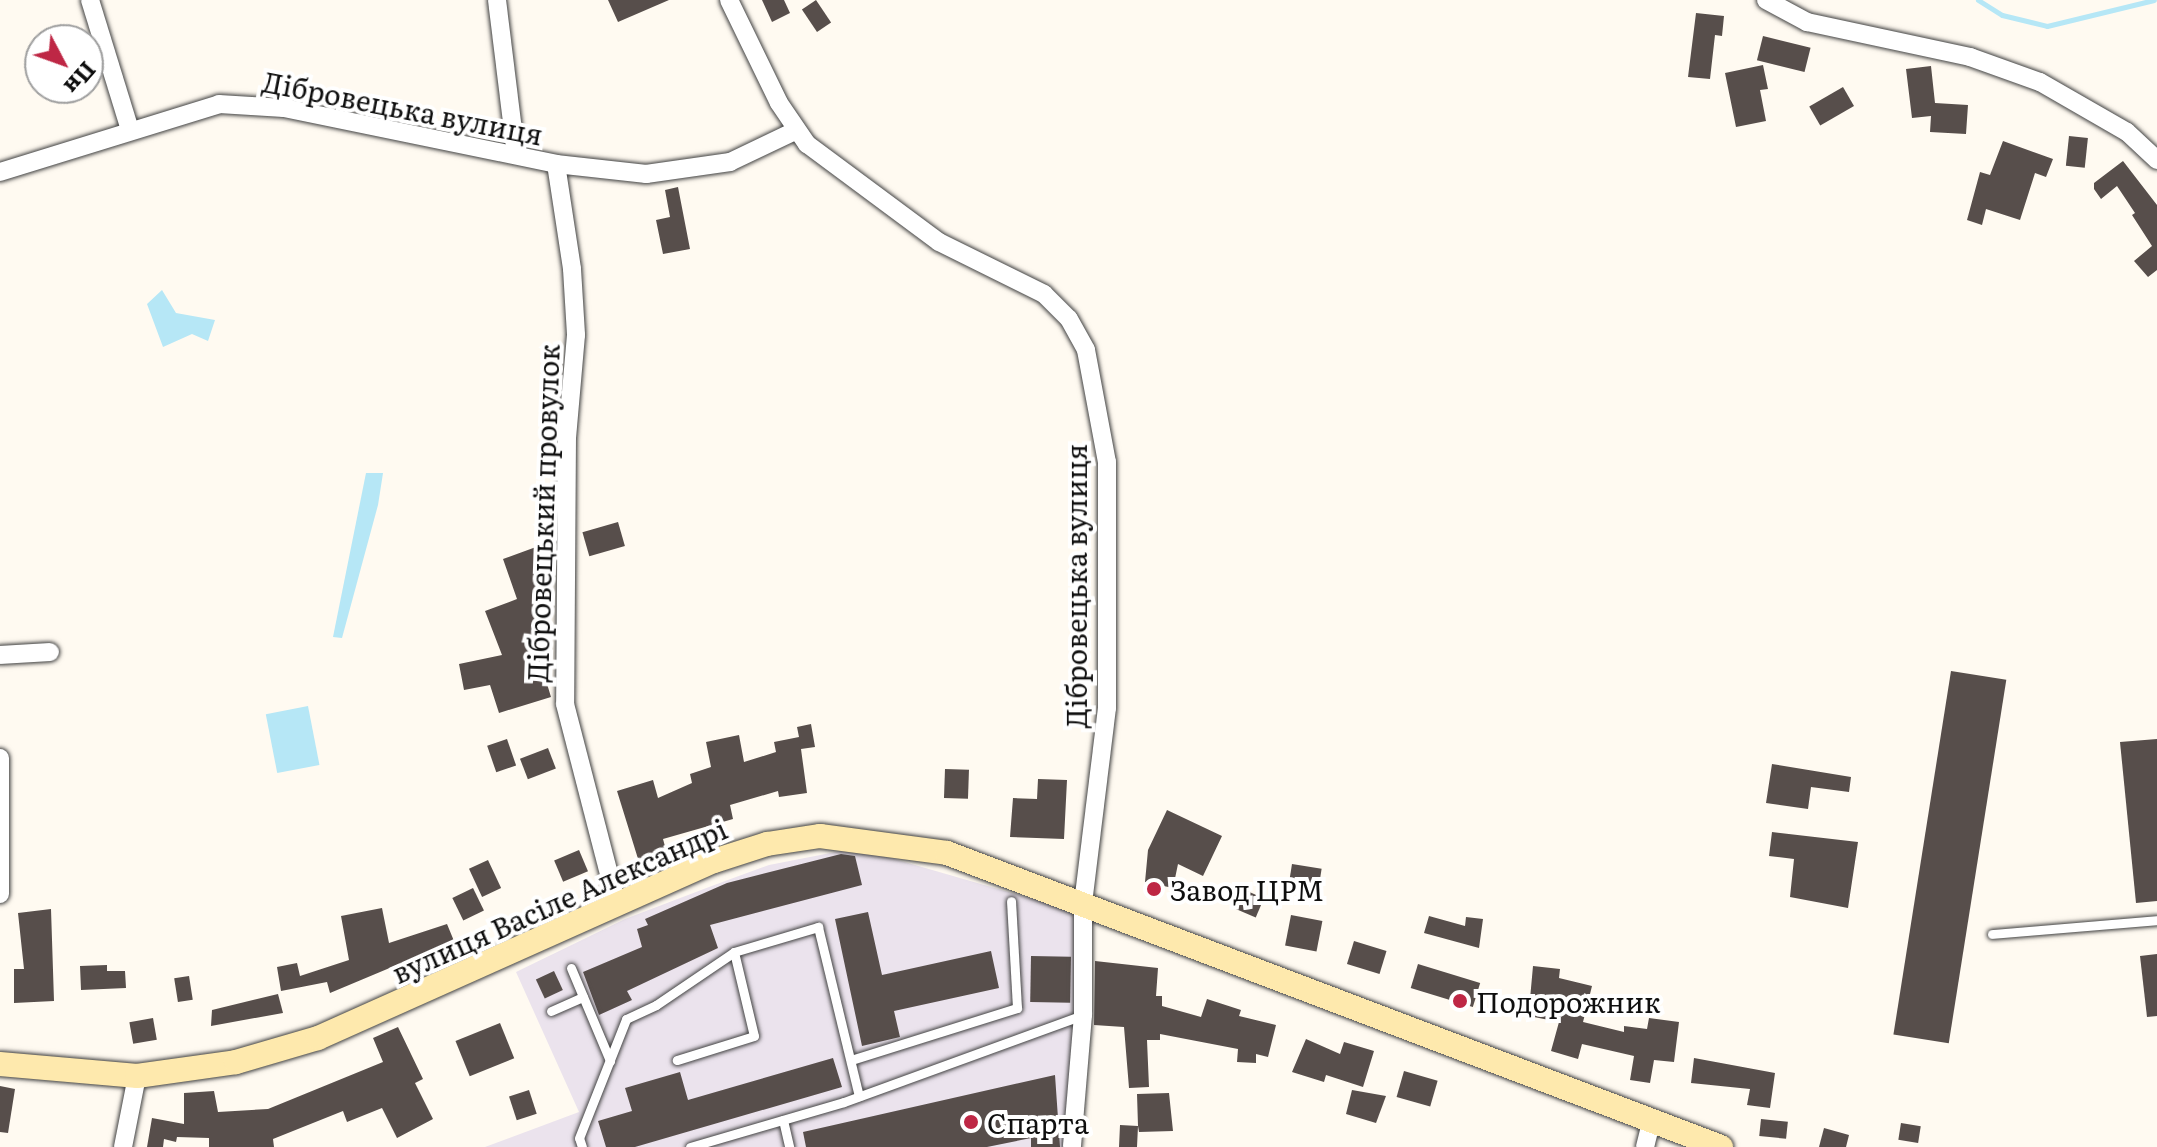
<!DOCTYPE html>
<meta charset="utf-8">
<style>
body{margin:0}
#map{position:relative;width:2157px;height:1147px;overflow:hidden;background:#fffaf1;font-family:Literata,serif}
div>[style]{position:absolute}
.industrial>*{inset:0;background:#ebe3ed}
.water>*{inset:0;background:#b6e7f6;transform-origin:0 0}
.stream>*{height:5px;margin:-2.5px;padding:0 2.5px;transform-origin:2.5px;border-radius:2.5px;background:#b6e7f6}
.building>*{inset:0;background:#574e4b;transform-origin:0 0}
.roads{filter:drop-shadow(0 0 2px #424242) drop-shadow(0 0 2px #424242)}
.service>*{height:9px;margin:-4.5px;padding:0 4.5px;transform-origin:4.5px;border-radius:4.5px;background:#fff}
.minor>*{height:18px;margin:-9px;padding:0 9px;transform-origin:9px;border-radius:9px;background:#fff}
.secondary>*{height:24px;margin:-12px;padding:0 12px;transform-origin:12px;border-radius:12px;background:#fee9ad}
.dots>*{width:22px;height:22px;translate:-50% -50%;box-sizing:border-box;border:4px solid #fff;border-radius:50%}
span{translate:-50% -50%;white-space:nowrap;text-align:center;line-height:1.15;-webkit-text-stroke:8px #fff;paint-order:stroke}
.street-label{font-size:28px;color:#0f0f0f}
.poi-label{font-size:28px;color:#0f0f0f}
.left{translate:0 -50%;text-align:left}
.north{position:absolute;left:24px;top:24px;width:80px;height:80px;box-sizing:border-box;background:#fff;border:2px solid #9f9f9f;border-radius:50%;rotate:131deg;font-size:22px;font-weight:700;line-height:32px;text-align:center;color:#0f0f0f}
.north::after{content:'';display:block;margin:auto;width:28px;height:36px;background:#be2745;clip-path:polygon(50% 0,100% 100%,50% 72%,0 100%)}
</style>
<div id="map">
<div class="industrial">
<div style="clip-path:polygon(856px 848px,1081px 913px,1067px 1147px,485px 1147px,579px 1112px,516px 972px,625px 919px,717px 884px,769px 865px)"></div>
</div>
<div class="water">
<div style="clip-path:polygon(162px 290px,176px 313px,215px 320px,208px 341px,192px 334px,163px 347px,147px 304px)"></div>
<div style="clip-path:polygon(366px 473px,383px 473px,378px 505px,342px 638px,333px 637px)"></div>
<div style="left:308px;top:706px;width:60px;height:43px;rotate:79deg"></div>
</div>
<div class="stream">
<div style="left:1978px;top:0;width:28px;rotate:32deg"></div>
<div style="left:2002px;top:15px;width:46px;rotate:13.7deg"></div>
<div style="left:2047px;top:26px;width:110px;rotate:-13.7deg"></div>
</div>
<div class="building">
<div style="clip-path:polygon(608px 0,669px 0,618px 22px)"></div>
<div style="clip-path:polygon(762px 0,784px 0,790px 13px,772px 22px)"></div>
<div style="left:816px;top:0;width:27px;height:17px;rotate:56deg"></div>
<div style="clip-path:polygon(1696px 13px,1724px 16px,1722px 36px,1715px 35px,1710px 79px,1688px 77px)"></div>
<div style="left:1763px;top:36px;width:49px;height:25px;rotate:14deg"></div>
<div style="clip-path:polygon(1763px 65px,1768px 89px,1760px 90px,1766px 121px,1736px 127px,1725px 73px)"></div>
<div style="clip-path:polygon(1931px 66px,1935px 103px,1968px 105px,1966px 134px,1930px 132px,1931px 116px,1912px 118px,1906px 69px)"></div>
<div style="left:1843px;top:87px;width:22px;height:39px;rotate:60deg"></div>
<div style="left:2069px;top:136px;width:19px;height:30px;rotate:6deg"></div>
<div style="clip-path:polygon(2003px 141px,2053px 159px,2046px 177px,2035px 173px,2020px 220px,1986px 209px,1982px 225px,1967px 220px,1980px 172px,1990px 175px)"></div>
<div style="clip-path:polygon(2123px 161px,2157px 205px,2157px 270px,2148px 277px,2134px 261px,2152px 246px,2132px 215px,2135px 213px,2117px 186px,2101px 199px,2094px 189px,2094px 183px)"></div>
<div style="clip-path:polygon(678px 187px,690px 249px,663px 254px,656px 220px,670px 217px,665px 190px)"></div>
<div style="left:618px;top:522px;width:25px;height:37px;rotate:74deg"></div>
<div style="clip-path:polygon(536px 547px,554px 593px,554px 601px,541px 605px,548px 638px,534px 641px,551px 697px,499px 713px,490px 685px,464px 690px,459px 664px,502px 655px,485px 611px,517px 599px,503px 559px)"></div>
<div style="left:1951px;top:671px;width:56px;height:368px;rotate:9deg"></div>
<div style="clip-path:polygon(811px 724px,815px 747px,801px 749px,807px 793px,779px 797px,778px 791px,730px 805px,733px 819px,663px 839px,667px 854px,639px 862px,617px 791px,653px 780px,658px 798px,692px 783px,690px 774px,711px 767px,706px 742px,739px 735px,744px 762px,776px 752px,774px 742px,799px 737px,797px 727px)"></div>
<div style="left:507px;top:739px;width:28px;height:21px;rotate:71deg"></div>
<div style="clip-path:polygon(2157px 739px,2157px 901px,2136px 903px,2120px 742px)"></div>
<div style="left:548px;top:748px;width:22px;height:30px;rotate:69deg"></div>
<div style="clip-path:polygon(1772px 764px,1851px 777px,1849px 792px,1811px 787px,1808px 809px,1766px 803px)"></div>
<div style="left:945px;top:769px;width:24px;height:29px;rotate:2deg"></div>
<div style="clip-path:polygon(1038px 779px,1067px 780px,1064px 839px,1010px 837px,1013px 798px,1037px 799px)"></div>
<div style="clip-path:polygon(1167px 810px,1222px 836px,1203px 876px,1178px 864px,1173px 888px,1145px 882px,1148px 850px)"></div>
<div style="clip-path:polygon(1772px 832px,1858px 842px,1848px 908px,1790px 897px,1794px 859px,1769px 856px)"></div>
<div style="left:579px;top:850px;width:23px;height:27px;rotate:67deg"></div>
<div style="clip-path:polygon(841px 854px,855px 856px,862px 885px,710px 925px,718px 948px,627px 991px,632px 1000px,599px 1015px,583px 972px,642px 947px,637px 929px,648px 925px,645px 919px,727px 883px)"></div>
<div style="left:488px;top:860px;width:31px;height:21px;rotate:65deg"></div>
<div style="left:1292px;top:864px;width:30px;height:16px;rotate:9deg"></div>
<div style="left:473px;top:888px;width:25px;height:23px;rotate:64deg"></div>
<div style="left:1240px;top:888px;width:26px;height:21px;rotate:23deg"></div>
<div style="clip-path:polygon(382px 908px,389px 943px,447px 924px,454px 941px,330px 993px,327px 982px,281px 991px,277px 967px,297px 963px,300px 976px,349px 960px,341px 916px)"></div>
<div style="clip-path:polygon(51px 909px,54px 1001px,14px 1003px,14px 969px,24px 969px,18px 913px)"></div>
<div style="clip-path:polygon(868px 912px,882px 975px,991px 951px,999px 988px,894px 1011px,900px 1037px,862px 1046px,835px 919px)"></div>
<div style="left:1291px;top:915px;width:32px;height:31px;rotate:11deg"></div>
<div style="clip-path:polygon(1429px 916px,1465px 926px,1466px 917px,1483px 919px,1479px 948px,1424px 933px)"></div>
<div style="left:1354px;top:941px;width:34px;height:24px;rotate:17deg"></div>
<div style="clip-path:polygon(2157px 954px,2157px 1016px,2147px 1017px,2140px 956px)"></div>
<div style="left:1031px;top:956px;width:40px;height:46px;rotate:1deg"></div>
<div style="clip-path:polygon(1095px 961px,1158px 968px,1156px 996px,1162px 996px,1162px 1006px,1201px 1017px,1207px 999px,1241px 1010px,1239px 1016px,1276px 1025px,1268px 1057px,1256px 1054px,1256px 1063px,1237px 1062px,1238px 1049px,1160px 1034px,1160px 1040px,1147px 1040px,1149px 1087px,1129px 1088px,1124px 1027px,1094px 1025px)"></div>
<div style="left:1418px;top:964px;width:65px;height:25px;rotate:17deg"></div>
<div style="clip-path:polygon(107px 965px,107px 971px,125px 971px,126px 988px,81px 990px,80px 966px)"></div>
<div style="clip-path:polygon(1533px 966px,1560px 969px,1559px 978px,1592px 986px,1583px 1022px,1624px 1032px,1624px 1026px,1647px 1029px,1649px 1018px,1679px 1022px,1674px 1062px,1654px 1060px,1650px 1083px,1630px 1080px,1634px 1056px,1582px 1044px,1578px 1059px,1551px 1051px,1559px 1022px,1519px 1014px,1522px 997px,1530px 999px)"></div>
<div style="left:554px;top:971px;width:21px;height:20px;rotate:65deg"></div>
<div style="left:189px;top:976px;width:24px;height:15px;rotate:81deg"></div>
<div style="clip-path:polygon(278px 994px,283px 1013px,211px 1026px,212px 1010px)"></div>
<div style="left:153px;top:1018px;width:22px;height:24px;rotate:80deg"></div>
<div style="left:500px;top:1023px;width:38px;height:48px;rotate:68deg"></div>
<div style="clip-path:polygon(398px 1027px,423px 1079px,415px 1083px,433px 1119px,397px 1138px,382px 1108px,347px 1122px,343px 1111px,273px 1139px,274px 1147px,209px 1147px,209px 1138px,177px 1137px,176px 1142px,164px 1139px,163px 1147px,147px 1147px,152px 1118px,184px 1124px,184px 1093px,214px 1091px,218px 1112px,268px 1109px,383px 1062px,373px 1038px)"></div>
<div style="clip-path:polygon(1306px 1039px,1340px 1054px,1344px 1042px,1374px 1051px,1363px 1087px,1326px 1075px,1324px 1082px,1292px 1072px)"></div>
<div style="clip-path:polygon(833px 1058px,842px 1087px,635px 1147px,606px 1147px,598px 1121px,632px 1111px,625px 1088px,680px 1072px,688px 1100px)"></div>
<div style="clip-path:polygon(1694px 1058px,1775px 1073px,1770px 1108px,1747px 1105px,1750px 1089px,1691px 1083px)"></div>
<div style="left:1404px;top:1071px;width:35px;height:27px;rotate:16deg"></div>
<div style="clip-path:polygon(1055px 1075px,1060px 1147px,1031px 1147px,1031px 1138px,987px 1147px,806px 1147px,803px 1132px)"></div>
<div style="clip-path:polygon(0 1086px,15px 1089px,8px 1133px,0 1132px)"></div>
<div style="left:529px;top:1090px;width:25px;height:21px;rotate:72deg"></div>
<div style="clip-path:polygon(1352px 1090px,1386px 1096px,1376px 1123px,1346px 1114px)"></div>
<div style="clip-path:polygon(1169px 1093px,1173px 1131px,1139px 1132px,1138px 1126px,1137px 1147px,1119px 1147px,1120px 1125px,1138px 1126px,1137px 1094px)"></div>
<div style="left:1761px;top:1119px;width:27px;height:17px;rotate:6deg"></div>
<div style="left:1901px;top:1123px;width:20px;height:17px;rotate:9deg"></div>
<div style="clip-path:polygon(1824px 1128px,1849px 1135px,1846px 1147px,1819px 1147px)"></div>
</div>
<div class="roads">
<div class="service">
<div style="left:1992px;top:934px;width:166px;rotate:-4.8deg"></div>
<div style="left:734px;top:952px;width:88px;rotate:-16.6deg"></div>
<div style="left:818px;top:927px;width:174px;rotate:76.4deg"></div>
<div style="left:571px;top:968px;width:101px;rotate:67.2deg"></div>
<div style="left:551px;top:1011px;width:35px;rotate:-24deg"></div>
<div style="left:851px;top:1060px;width:174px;rotate:-17.4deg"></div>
<div style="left:1017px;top:1008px;width:107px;rotate:-93.2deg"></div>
<div style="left:783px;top:1120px;width:28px;rotate:77deg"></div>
<div style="left:582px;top:1147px;width:9px;rotate:-108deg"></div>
<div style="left:579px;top:1138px;width:128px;rotate:-68.4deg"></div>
<div style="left:626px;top:1019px;width:33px;rotate:-25deg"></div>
<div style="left:656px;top:1005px;width:94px;rotate:-34.2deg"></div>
<div style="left:734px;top:952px;width:86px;rotate:76.6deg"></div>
<div style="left:754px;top:1036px;width:81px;rotate:162.7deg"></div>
<div style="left:690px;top:1147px;width:160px;rotate:-16.3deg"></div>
<div style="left:844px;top:1102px;width:254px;rotate:-20deg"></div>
</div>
<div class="minor">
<div style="left:90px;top:0;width:136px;rotate:72.9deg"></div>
<div style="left:497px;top:0;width:155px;rotate:83deg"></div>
<div style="left:729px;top:0;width:114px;rotate:64.1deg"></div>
<div style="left:779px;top:103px;width:50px;rotate:55.7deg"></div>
<div style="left:807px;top:144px;width:164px;rotate:36.6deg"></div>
<div style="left:939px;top:242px;width:117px;rotate:26.3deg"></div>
<div style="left:1044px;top:294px;width:35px;rotate:45deg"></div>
<div style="left:1069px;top:319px;width:35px;rotate:61deg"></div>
<div style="left:1086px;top:350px;width:114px;rotate:79.4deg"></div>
<div style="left:1107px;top:462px;width:246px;rotate:90deg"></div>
<div style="left:1107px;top:708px;width:196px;rotate:97deg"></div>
<div style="left:1083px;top:903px;width:112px;rotate:90deg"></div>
<div style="left:1083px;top:1015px;width:132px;rotate:94.8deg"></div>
<div style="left:1766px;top:0;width:47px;rotate:28.2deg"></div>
<div style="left:1807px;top:22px;width:167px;rotate:12.1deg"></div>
<div style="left:1970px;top:57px;width:74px;rotate:19.7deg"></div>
<div style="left:2040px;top:82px;width:100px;rotate:29.9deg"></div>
<div style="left:2127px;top:132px;width:41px;rotate:43deg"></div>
<div style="left:556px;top:164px;width:106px;rotate:81.3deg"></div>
<div style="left:572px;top:269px;width:66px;rotate:86.5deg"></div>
<div style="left:576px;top:335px;width:102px;rotate:95deg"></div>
<div style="left:567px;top:437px;width:267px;rotate:90.4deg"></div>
<div style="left:565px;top:704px;width:208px;rotate:75.5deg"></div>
<div style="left:0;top:172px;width:229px;rotate:-17.2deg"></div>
<div style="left:219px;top:104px;width:65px;rotate:3.5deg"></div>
<div style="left:284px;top:108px;width:278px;rotate:11.6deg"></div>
<div style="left:556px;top:164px;width:91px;rotate:6.3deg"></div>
<div style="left:646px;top:174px;width:85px;rotate:-8.1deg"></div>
<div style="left:730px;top:162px;width:74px;rotate:-25.5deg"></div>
<div style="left:0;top:655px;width:50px;rotate:-3.4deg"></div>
<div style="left:0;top:758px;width:136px;rotate:90deg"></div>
<div style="left:123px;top:1147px;width:72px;rotate:-78.8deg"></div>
<div style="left:1645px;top:1147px;width:29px;rotate:-76deg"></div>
</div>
<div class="secondary">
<div style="left:0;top:1064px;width:138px;rotate:5deg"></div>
<div style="left:137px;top:1076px;width:100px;rotate:-8deg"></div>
<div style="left:236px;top:1062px;width:85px;rotate:-16.3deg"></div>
<div style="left:318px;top:1038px;width:434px;rotate:-24.1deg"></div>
<div style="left:714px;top:861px;width:56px;rotate:-17.8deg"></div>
<div style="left:767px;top:844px;width:54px;rotate:-8.6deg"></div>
<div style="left:820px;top:836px;width:128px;rotate:7.6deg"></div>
<div style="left:947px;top:853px;width:828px;rotate:20.8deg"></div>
</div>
</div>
<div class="dots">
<div style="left:1154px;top:889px;background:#be2745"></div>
<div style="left:1460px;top:1001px;background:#be2745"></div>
<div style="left:971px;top:1122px;background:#be2745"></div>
</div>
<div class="street-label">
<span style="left:403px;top:107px;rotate:11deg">Дібровецька вулиця</span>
<span style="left:542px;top:513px;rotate:-88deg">Дібровецький провулок</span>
<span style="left:1075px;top:586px;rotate:-90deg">Дібровецька вулиця</span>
<span style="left:559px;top:900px;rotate:-24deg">вулиця Васіле Александрі</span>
</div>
<div class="poi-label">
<span class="left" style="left:1170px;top:889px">Завод ЦРМ</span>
<span class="left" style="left:1476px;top:1001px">Подорожник</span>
<span class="left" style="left:987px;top:1122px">Спарта</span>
</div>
<div class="north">Пн</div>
</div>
